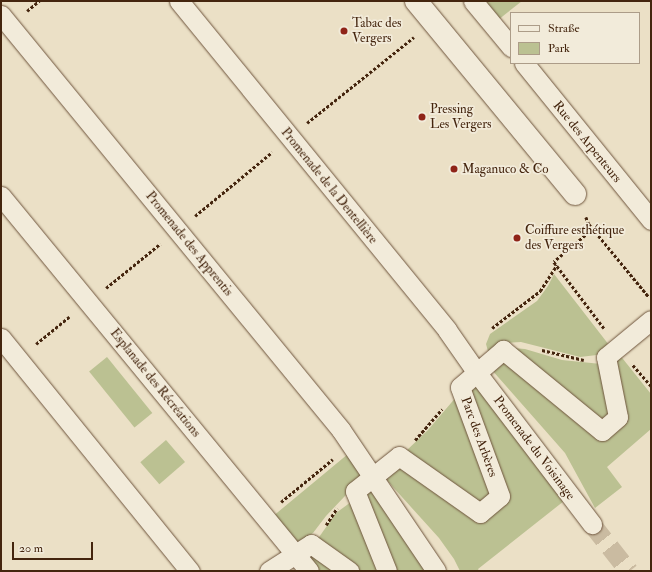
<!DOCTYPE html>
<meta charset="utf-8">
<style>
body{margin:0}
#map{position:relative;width:652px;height:572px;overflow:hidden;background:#ebe0c6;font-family:"IM FELL Double Pica",serif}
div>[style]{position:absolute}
.green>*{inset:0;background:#bbc192;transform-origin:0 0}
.pedestrian-tunnel>*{height:19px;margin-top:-9.5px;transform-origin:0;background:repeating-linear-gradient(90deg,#cabba1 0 19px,transparent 0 29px)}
.path>*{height:2.5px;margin-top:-1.25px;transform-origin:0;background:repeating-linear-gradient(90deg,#44250e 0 3px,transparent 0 5px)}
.roads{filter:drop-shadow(0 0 1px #6e543c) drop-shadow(0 0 1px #6e543c)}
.pedestrian>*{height:19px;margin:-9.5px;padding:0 9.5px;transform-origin:9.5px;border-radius:9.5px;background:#f2ebda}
.minor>*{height:22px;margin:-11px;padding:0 11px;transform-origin:11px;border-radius:11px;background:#f2ebda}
.dots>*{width:11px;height:11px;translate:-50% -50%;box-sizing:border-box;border:2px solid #f2ebda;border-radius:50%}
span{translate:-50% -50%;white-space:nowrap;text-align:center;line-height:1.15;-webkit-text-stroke:3.5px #f2ebda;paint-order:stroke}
.poi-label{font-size:13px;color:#44250e}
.left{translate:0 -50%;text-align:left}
.street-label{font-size:13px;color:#44250e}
.frame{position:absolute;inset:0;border:2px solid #44250e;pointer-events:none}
.legend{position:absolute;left:510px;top:12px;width:130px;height:52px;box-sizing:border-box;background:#f2ebda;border:1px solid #ac9c88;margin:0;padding:5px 7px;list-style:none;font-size:12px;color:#44250e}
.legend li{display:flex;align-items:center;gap:8px;height:20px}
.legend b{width:20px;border:1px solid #ac9c88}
.scale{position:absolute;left:12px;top:542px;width:81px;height:18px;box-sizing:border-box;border:2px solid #44250e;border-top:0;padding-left:5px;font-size:12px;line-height:14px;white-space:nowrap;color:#44250e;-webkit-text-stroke:3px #f2ebda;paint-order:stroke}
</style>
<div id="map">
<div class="green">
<div style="clip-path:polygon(483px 1px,522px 1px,498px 20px)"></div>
<div style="clip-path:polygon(554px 274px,609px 345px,597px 355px,580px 357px,521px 342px,505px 343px,489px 355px,486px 344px,490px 334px,537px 301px,548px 286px)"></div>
<div style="clip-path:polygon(512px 348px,525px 349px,562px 360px,601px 364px,611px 414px,601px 422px)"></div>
<div style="clip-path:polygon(619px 354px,651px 394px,651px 429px,607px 467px,622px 487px,595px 508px,565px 453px,491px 369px,503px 360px,601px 439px,624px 419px,612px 360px)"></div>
<div style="left:107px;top:357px;width:72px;height:23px;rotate:51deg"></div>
<div style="clip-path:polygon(476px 382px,564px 501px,478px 569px,479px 571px,460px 571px,454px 559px,439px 538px,383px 476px,399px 463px,479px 520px,508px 498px,467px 389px)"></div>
<div style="clip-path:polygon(457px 396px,493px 493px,479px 505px,405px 452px,428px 430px)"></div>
<div style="left:166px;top:440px;width:29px;height:34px;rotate:49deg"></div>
<div style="clip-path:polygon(348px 454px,363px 477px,326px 516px,313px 533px,295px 545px,272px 517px)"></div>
<div style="clip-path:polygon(371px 487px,430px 571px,392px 571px,362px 495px)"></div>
<div style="clip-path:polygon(351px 502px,379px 571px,358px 571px,317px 540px,336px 513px)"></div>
<div style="clip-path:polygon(312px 551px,337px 571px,317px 571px,304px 556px)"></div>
</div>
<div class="pedestrian-tunnel">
<div style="left:592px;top:524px;width:60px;rotate:51.8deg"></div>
</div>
<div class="path">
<div style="left:27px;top:11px;width:16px;rotate:-40deg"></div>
<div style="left:307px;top:123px;width:137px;rotate:-38.8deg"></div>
<div style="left:195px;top:216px;width:100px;rotate:-39.7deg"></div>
<div style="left:586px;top:217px;width:8px;rotate:67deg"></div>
<div style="left:589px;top:224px;width:94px;rotate:50.6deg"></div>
<div style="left:593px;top:229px;width:51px;rotate:139.8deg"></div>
<div style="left:554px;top:262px;width:83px;rotate:52.9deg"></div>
<div style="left:106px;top:288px;width:70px;rotate:-39.2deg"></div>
<div style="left:492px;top:328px;width:61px;rotate:-37.6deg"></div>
<div style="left:540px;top:291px;width:31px;rotate:-57deg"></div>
<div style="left:36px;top:344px;width:43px;rotate:-39.3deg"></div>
<div style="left:542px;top:350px;width:43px;rotate:13.4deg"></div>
<div style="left:633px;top:365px;width:28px;rotate:49deg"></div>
<div style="left:415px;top:440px;width:41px;rotate:-48.9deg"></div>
<div style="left:281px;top:502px;width:67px;rotate:-39.6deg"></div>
<div style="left:326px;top:525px;width:20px;rotate:-57deg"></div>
</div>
<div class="roads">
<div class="pedestrian">
<div style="left:179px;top:1px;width:424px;rotate:50.8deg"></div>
<div style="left:447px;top:330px;width:52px;rotate:55.1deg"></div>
<div style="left:477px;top:373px;width:190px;rotate:52.7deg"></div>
<div style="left:473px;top:1px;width:60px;rotate:50.4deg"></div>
<div style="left:1px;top:15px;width:536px;rotate:50.67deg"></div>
<div style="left:341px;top:430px;width:170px;rotate:56deg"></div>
<div style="left:524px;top:63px;width:202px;rotate:51deg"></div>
<div style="left:1px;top:196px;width:485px;rotate:50.6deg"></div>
<div style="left:1px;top:338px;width:300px;rotate:51deg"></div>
<div style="left:269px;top:571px;width:50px;rotate:-32.7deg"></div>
<div style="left:311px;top:544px;width:47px;rotate:35.4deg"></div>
<div style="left:387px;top:571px;width:86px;rotate:-111.8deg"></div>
<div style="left:355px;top:491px;width:56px;rotate:-38.5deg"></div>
<div style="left:399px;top:456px;width:99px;rotate:35.1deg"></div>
<div style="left:480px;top:513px;width:26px;rotate:-40deg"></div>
<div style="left:500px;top:496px;width:116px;rotate:-110.2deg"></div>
<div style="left:460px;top:387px;width:57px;rotate:-40.7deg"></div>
<div style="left:503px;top:350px;width:128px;rotate:39.3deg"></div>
<div style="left:602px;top:431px;width:21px;rotate:-41deg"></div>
<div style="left:618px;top:417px;width:61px;rotate:-101.3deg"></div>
<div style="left:606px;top:357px;width:58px;rotate:-39.4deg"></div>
</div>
<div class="minor">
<div style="left:416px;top:1px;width:250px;rotate:50.5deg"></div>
</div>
</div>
<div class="dots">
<div style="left:344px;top:31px;background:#8f2418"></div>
<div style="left:422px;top:117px;background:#8f2418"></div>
<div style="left:454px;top:169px;background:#8f2418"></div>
<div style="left:517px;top:238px;background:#8f2418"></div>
</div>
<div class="poi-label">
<span class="left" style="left:352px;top:31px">Tabac des<br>Vergers</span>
<span class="left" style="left:430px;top:117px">Pressing<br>Les Vergers</span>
<span class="left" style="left:462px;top:169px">Maganuco &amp; Co</span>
<span class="left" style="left:525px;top:238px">Coiffure esthétique<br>des Vergers</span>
</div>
<div class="street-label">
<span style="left:587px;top:142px;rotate:51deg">Rue des Arpenteurs</span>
<span style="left:329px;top:186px;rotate:51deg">Promenade de la Dentellière</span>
<span style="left:189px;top:244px;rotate:51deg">Promenade des Apprentis</span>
<span style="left:155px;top:383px;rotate:51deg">Esplanade des Récréations</span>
<span style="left:479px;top:437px;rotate:70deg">Parc des Arbères</span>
<span style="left:534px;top:448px;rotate:53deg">Promenade du Voisinage</span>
</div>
<div class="frame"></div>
<ul class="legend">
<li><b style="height:5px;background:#f2ebda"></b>Straße</li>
<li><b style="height:11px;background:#bbc192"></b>Park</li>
</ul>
<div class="scale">20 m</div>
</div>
